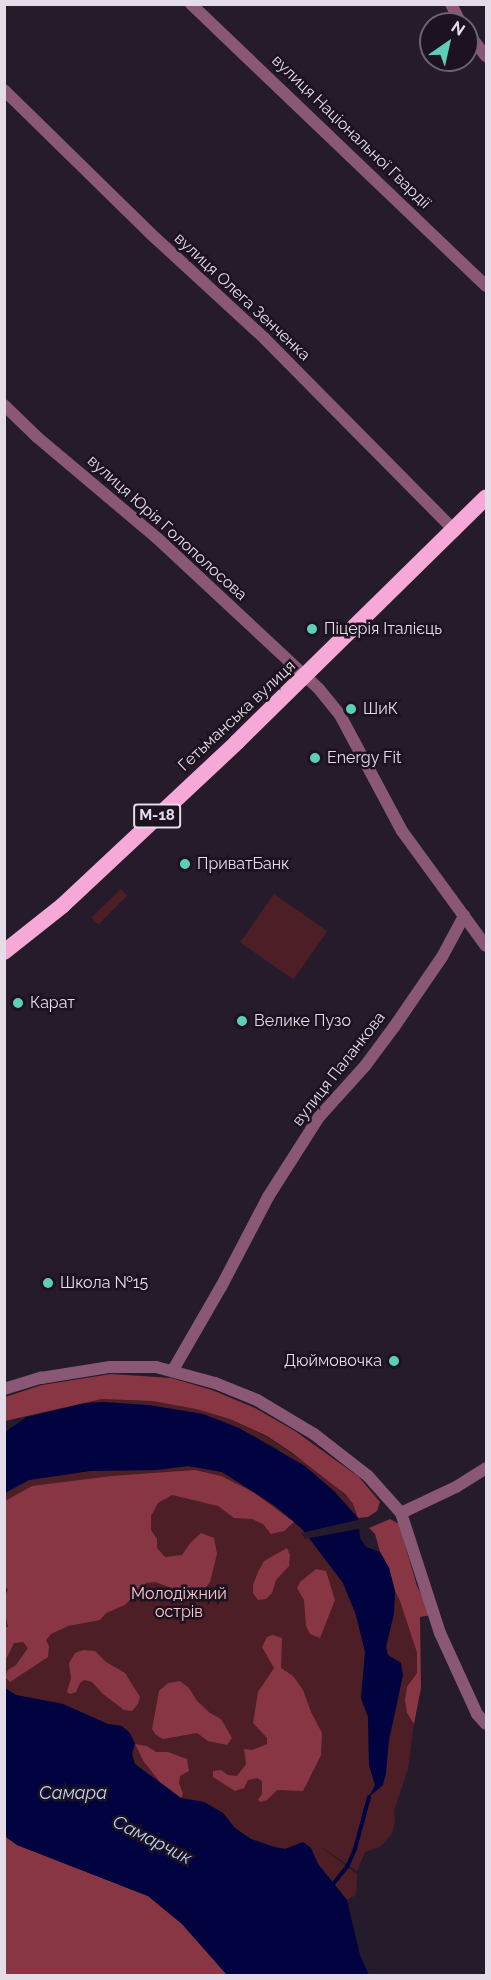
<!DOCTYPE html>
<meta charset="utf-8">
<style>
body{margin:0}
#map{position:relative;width:491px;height:1980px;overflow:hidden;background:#261b2a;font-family:Raleway,sans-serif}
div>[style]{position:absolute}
.green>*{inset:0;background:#4e1e26;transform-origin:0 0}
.forest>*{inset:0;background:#883644}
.water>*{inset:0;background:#00033f}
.pier>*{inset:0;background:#261b2a}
.stream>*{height:4px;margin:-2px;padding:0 2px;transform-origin:2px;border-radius:2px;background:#00033f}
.minor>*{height:12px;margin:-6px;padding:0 6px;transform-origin:6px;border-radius:6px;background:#8a5875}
.trunk>*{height:16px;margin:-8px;padding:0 8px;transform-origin:8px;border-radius:8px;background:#f6a8d6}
.dots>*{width:16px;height:16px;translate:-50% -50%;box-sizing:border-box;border:3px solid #1c1220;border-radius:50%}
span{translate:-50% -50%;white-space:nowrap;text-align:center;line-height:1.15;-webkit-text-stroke:5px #1c1220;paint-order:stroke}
.shield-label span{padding:2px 4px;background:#1c1220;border:2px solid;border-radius:4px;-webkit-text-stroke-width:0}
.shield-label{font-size:15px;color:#e4dce7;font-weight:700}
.street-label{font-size:16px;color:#e4dce7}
.poi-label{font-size:16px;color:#e4dce7}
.left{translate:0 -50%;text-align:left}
.right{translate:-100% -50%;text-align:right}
.park-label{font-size:16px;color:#f9c7cc}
.water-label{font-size:18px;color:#bcd2f7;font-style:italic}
.frame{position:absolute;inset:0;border:6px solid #e4dce7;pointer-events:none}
.north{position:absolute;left:419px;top:12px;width:60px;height:60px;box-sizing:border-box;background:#1c1220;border:2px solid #6c6370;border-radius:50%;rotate:34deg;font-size:16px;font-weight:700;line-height:24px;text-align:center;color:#e4dce7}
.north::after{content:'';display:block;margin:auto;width:21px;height:27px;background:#5eceb8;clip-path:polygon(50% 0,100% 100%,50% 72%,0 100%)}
</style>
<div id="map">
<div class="green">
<div style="clip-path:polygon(121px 889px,127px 896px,99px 924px,94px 922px,92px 917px)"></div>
<div style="left:274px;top:894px;width:65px;height:59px;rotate:35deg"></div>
<div style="clip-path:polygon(102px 1399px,152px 1401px,196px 1409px,230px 1419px,267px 1437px,329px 1479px,353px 1504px,358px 1518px,322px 1482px,276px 1448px,239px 1428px,203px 1414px,148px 1405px,85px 1403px)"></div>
<div style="clip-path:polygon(188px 1466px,222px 1472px,262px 1496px,303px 1530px,343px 1583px,356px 1615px,365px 1652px,361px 1698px,368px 1717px,369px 1765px,375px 1785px,370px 1795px,386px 1774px,385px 1759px,399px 1696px,401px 1663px,387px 1655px,386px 1647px,394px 1614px,395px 1591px,400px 1601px,417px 1653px,417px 1673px,407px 1713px,414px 1724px,408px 1769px,394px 1811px,395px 1821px,392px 1834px,380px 1847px,365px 1852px,357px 1871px,317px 1844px,357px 1874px,356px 1895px,347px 1900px,318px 1864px,311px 1848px,303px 1842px,285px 1849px,251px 1839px,235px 1828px,223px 1813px,204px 1802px,181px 1798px,144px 1773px,135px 1764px,132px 1754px,108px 1724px,63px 1704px,16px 1695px,5px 1688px,5px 1493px,29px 1480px,90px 1471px,156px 1470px)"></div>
</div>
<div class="forest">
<div style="clip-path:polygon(111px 1374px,171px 1378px,212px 1390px,255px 1408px,295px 1431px,359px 1477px,380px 1502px,377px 1511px,368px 1517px,358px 1518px,353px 1504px,345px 1494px,291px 1452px,267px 1436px,230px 1419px,196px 1409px,152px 1401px,102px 1399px,5px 1421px,5px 1397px,42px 1385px)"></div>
<div style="clip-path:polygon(195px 1470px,221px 1476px,253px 1492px,294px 1522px,284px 1531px,271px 1534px,263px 1524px,252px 1519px,234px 1518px,218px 1506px,172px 1495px,158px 1503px,151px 1516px,151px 1530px,157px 1539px,157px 1548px,165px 1557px,182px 1555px,191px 1542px,201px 1533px,214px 1538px,217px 1554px,210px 1582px,201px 1593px,183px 1592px,155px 1582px,146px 1583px,125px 1605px,106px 1613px,100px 1620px,68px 1626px,51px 1634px,46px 1640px,49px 1646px,48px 1657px,10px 1682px,5px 1677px,8px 1670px,16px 1665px,28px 1648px,23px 1642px,14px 1643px,5px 1661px,5px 1627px,8px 1627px,5px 1613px,5px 1595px,8px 1590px,4px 1584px,5px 1501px,32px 1486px,112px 1476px)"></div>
<div style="clip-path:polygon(390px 1519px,399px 1524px,417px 1586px,432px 1615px,420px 1617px,421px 1688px,414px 1724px,407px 1713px,405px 1700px,407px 1687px,417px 1673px,417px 1653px,400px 1601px,395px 1591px,389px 1568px,380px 1552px,375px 1534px,369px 1528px)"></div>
<div style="clip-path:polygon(287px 1548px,290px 1555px,289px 1566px,276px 1580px,272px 1593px,266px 1599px,258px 1600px,253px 1593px,253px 1585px,258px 1572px,264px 1561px)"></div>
<div style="clip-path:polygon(316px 1569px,326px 1571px,335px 1600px,320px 1638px,310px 1634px,306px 1626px,304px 1600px,297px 1588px,300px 1582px)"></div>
<div style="clip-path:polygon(273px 1635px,282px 1638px,281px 1668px,293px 1676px,303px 1690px,311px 1712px,322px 1733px,321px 1755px,303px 1791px,277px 1790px,267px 1800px,260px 1802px,258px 1800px,262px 1794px,262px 1781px,257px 1778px,248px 1780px,244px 1788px,235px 1791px,213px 1777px,213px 1771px,221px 1770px,228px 1775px,237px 1776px,246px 1764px,244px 1749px,252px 1750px,267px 1744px,267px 1738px,253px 1723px,258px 1692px,274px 1668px,262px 1647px,267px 1637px)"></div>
<div style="clip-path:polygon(83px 1650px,95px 1651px,106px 1662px,125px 1673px,140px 1697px,138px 1704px,132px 1711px,124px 1710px,103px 1694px,92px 1682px,84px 1680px,80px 1683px,76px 1692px,70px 1694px,67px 1692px,71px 1678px,69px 1663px,75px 1653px)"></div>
<div style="clip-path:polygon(180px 1681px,189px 1688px,197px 1701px,210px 1713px,221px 1719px,232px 1738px,227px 1745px,208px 1741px,197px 1733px,163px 1739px,156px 1735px,152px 1729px,159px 1691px,168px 1683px)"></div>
<div style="clip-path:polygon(135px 1744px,147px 1746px,156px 1752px,168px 1752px,187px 1759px,189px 1771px,180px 1776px,179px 1783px,183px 1794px,181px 1798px,160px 1782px,144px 1762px)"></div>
<div style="clip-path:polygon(4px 1836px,17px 1845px,148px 1896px,182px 1924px,227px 1975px,5px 1975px)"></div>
</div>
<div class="water">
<div style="clip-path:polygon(104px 1402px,148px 1405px,203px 1414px,239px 1428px,305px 1466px,334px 1491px,358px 1518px,360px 1538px,366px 1547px,380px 1552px,389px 1568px,395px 1591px,394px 1613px,386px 1647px,388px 1655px,401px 1663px,403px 1675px,389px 1739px,386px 1773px,383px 1785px,369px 1797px,375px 1785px,369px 1765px,368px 1717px,361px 1698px,365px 1652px,356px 1615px,343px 1583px,303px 1530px,278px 1508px,222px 1472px,188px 1466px,156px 1470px,90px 1471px,29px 1480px,5px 1493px,5px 1432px,27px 1417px,85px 1403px)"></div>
<div style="clip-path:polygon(5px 1688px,16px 1695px,63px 1704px,108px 1724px,122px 1726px,130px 1733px,135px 1744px,132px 1754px,135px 1764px,181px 1798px,204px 1802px,223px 1813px,235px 1828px,251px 1839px,273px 1847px,285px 1849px,303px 1842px,311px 1848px,318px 1864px,347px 1900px,360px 1955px,369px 1975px,227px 1975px,182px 1924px,148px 1896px,17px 1845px,5px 1836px)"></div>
</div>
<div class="pier">
<div style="clip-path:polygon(362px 1519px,363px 1528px,305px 1539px,301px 1533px)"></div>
</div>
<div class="stream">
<div style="left:333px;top:1884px;width:22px;rotate:-51deg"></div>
<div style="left:347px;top:1867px;width:20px;rotate:-66deg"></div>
<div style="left:355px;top:1849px;width:54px;rotate:-74.9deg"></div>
</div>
<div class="minor">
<div style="left:191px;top:4px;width:408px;rotate:43.7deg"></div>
<div style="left:451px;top:4px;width:22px;rotate:63deg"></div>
<div style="left:467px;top:32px;width:31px;rotate:52deg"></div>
<div style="left:4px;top:90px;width:206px;rotate:44.4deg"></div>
<div style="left:151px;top:234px;width:155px;rotate:42.6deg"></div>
<div style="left:265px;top:339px;width:270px;rotate:45.3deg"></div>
<div style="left:4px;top:405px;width:46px;rotate:44.1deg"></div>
<div style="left:37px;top:437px;width:157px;rotate:40.1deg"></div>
<div style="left:157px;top:538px;width:221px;rotate:43deg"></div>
<div style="left:319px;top:689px;width:33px;rotate:51deg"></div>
<div style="left:340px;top:715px;width:132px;rotate:61.9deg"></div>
<div style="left:402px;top:831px;width:142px;rotate:53.9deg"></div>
<div style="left:173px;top:1370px;width:96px;rotate:-60deg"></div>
<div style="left:221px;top:1287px;width:102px;rotate:-62.4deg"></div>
<div style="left:268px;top:1197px;width:95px;rotate:-57.5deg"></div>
<div style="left:319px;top:1117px;width:69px;rotate:-48deg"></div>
<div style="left:365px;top:1066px;width:49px;rotate:-53.4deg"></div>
<div style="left:394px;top:1027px;width:85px;rotate:-55.6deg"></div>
<div style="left:442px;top:957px;width:47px;rotate:-61.8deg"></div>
<div style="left:4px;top:1389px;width:39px;rotate:-17deg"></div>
<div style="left:41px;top:1378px;width:70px;rotate:-9.1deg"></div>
<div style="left:110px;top:1367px;width:46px"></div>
<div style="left:156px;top:1367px;width:61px;rotate:15.2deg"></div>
<div style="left:215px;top:1383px;width:45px;rotate:22deg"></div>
<div style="left:257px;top:1400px;width:66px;rotate:30.8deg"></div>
<div style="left:314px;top:1434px;width:68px;rotate:37.9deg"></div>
<div style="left:368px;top:1476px;width:50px;rotate:48.3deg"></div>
<div style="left:401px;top:1513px;width:126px;rotate:72deg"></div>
<div style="left:440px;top:1633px;width:89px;rotate:65.4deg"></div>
<div style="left:477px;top:1714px;width:13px;rotate:48deg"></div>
<div style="left:401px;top:1513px;width:61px;rotate:-25.3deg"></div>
<div style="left:456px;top:1487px;width:36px;rotate:-32deg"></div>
</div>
<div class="trunk">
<div style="left:4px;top:952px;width:74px;rotate:-38.4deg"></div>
<div style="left:62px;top:906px;width:240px;rotate:-43.1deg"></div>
<div style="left:237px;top:742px;width:349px;rotate:-44.5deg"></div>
</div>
<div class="dots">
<div style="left:312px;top:629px;background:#5eceb8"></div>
<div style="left:351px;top:709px;background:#5eceb8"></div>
<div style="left:315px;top:758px;background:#5eceb8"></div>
<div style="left:185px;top:864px;background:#5eceb8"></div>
<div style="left:18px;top:1003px;background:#5eceb8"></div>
<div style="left:242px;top:1021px;background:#5eceb8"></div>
<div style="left:48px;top:1283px;background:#5eceb8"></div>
<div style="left:394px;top:1361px;background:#5eceb8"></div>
</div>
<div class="shield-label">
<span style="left:157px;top:816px">М-18</span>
</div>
<div class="street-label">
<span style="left:351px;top:132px;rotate:44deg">вулиця Національної Гвардії</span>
<span style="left:242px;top:297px;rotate:43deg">вулиця Олега Зенченка</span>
<span style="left:167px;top:528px;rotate:42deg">вулиця Юрія Голополосова</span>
<span style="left:237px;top:716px;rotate:-43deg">Гетьманська вулиця</span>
<span style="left:339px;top:1069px;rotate:-52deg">вулиця Паланкова</span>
</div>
<div class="poi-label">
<span class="left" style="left:324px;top:629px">Піцерія Італієць</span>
<span class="left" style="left:363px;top:709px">ШиК</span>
<span class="left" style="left:327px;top:758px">Energy Fit</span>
<span class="left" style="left:197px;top:864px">ПриватБанк</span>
<span class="left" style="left:30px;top:1003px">Карат</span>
<span class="left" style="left:254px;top:1021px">Велике Пузо</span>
<span class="left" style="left:60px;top:1283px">Школа №15</span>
<span class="right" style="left:382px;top:1361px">Дюймовочка</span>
</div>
<div class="park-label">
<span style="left:179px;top:1603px">Молодіжний<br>острів</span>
</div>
<div class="water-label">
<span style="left:73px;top:1793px">Самара</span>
<span style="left:152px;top:1840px;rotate:27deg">Самарчик</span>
</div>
<div class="frame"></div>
<div class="north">N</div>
</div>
